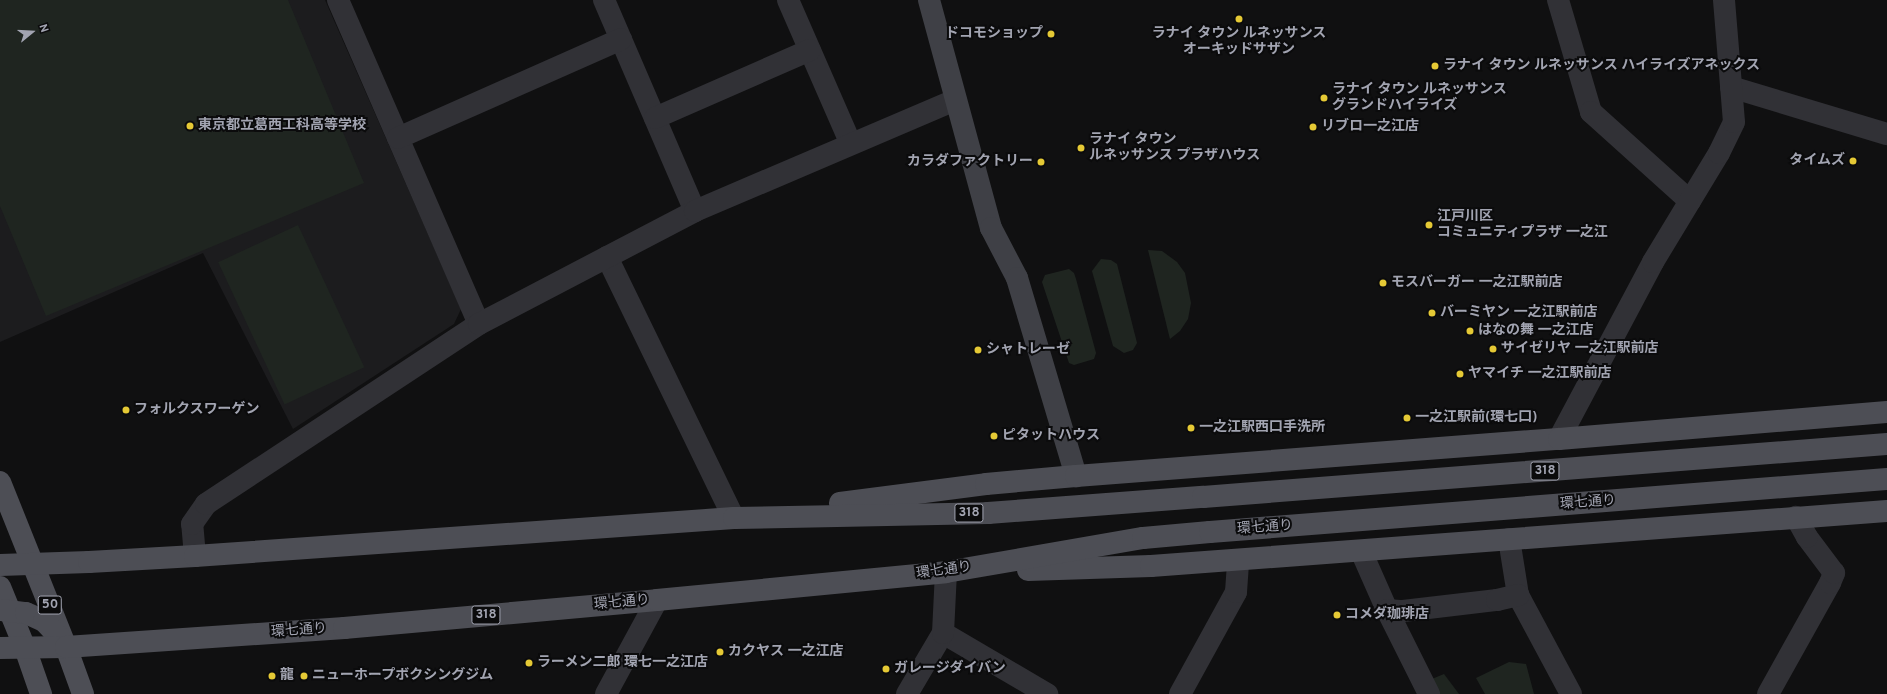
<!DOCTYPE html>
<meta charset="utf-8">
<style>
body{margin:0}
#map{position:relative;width:1887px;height:694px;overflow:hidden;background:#101011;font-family:Overpass,"Noto Sans JP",sans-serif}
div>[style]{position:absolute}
.built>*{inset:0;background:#1c1c1e}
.green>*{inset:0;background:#1f2520;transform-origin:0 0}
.street>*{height:22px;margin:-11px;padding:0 11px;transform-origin:11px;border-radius:11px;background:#313136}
.secondary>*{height:22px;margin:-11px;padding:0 11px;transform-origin:11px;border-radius:11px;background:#3f4046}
.primary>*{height:22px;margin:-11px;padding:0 11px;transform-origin:11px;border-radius:11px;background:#4d4e55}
.primary-bridge>*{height:22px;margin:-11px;padding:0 11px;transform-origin:11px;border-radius:11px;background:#4d4e55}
.dots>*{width:11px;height:11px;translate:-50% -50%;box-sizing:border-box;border:2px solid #0b0b0c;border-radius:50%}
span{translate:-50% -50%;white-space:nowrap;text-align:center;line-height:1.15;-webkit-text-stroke:4px #0b0b0c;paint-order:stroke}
.shield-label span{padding:1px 3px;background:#0b0b0c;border:1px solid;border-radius:3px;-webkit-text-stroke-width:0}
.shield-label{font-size:13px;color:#a2a4b1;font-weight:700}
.poi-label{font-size:14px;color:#a2a4b1;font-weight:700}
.right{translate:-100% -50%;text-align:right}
.left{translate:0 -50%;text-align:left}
.street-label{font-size:14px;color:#a2a4b1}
.north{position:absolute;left:12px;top:12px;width:40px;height:40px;-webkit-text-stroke:3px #0b0b0c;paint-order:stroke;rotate:72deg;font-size:11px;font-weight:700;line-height:16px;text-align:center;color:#a2a4b1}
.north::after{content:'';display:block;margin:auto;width:14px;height:18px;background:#a2a4b1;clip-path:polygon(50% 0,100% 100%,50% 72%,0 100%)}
</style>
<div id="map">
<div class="built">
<div style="clip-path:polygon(0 0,325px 0,461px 309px,454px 324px,293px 429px,203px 253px,0 342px)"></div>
</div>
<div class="green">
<div style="clip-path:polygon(0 0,288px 0,364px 183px,46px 316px,0 206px)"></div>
<div style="left:298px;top:225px;width:157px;height:88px;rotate:65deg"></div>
<div style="clip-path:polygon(1148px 250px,1162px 251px,1177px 262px,1185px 273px,1191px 303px,1188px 319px,1180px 331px,1170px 339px)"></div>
<div style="clip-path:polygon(1101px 259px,1111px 260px,1117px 264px,1137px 343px,1133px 350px,1124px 353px,1113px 346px,1092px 271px)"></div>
<div style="clip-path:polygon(1069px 269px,1074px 273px,1076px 279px,1096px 353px,1094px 359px,1074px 365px,1069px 363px,1042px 282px,1045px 275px)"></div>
<div style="clip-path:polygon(1509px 662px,1526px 664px,1534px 694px,1485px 694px,1476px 678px)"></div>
<div style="clip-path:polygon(1444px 674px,1459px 694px,1435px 694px,1427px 681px)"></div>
</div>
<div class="street">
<div style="left:338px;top:0;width:353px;rotate:66.5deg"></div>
<div style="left:604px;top:0;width:230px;rotate:66.7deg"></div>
<div style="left:788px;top:0;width:157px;rotate:66.4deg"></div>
<div style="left:1558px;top:0;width:117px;rotate:73.6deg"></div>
<div style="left:1591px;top:112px;width:133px;rotate:42deg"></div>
<div style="left:1731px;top:87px;width:163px;rotate:16.8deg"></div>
<div style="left:655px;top:118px;width:169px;rotate:-23.7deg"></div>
<div style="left:398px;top:138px;width:244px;rotate:-23.9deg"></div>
<div style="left:607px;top:257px;width:290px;rotate:64.1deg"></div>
<div style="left:1559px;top:439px;width:200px;rotate:-62deg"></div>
<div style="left:1653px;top:262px;width:127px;rotate:-58.8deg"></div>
<div style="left:1719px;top:153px;width:34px;rotate:-64deg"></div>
<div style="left:1734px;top:122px;width:122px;rotate:-94.7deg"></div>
<div style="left:1509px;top:539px;width:57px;rotate:80.9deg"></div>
<div style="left:1518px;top:595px;width:112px;rotate:61.8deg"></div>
<div style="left:1361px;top:551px;width:64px;rotate:66.2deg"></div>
<div style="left:1387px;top:610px;width:94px;rotate:63.4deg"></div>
<div style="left:195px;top:556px;width:32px;rotate:-95deg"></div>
<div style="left:192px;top:524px;width:24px;rotate:-55deg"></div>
<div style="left:206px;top:504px;width:327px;rotate:-33.4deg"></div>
<div style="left:479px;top:324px;width:244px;rotate:-27.6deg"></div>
<div style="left:695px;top:211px;width:283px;rotate:-23.1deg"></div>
<div style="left:1387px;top:610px;width:16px;rotate:4deg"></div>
<div style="left:1403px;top:611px;width:95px;rotate:-6.7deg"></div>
<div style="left:1497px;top:600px;width:22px;rotate:-13deg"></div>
<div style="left:943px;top:633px;width:121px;rotate:30.4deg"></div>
<div style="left:606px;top:694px;width:107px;rotate:-61.5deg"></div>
<div style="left:907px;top:694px;width:71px;rotate:-59.5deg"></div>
<div style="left:943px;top:633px;width:61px;rotate:-87.2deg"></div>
<div style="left:1180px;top:694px;width:116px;rotate:-61.2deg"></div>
<div style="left:1236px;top:592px;width:32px;rotate:-86deg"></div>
<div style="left:1768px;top:694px;width:127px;rotate:-60.8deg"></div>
<div style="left:1830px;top:583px;width:11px;rotate:-68deg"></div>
<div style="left:1834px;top:573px;width:45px;rotate:-126.9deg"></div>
<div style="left:1807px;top:537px;width:23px;rotate:-119deg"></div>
</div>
<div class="secondary">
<div style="left:929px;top:0;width:236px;rotate:74.8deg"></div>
<div style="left:991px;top:228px;width:56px;rotate:62.5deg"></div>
<div style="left:1017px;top:278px;width:207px;rotate:73.4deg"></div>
</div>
<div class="primary">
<div style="left:0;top:482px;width:178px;rotate:68.2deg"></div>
<div style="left:66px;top:647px;width:50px;rotate:70.1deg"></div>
<div style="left:840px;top:503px;width:147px;rotate:-7.4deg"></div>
<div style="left:986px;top:484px;width:90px;rotate:-5.1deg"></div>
<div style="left:1076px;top:476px;width:484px;rotate:-4.4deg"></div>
<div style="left:1559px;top:439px;width:329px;rotate:-4.7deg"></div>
<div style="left:0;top:565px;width:89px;rotate:-1.9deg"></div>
<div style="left:89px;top:562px;width:106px;rotate:-3.2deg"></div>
<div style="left:195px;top:556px;width:540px;rotate:-4.03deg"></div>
<div style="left:734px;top:518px;width:254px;rotate:-1.1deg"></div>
<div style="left:988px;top:513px;width:216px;rotate:-4.3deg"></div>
<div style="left:1028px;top:570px;width:123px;rotate:-1.9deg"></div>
<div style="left:1151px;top:566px;width:738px;rotate:-4.27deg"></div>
<div style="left:0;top:587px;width:66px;rotate:67.7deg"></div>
<div style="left:25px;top:648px;width:49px;rotate:70.8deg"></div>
<div style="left:0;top:610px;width:26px;rotate:7deg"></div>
<div style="left:26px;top:613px;width:20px;rotate:24deg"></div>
<div style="left:44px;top:621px;width:23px;rotate:47deg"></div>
<div style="left:0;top:648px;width:66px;rotate:-0.9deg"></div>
<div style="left:66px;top:647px;width:279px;rotate:-3.9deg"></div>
<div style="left:344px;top:628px;width:314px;rotate:-5.1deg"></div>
<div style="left:657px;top:600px;width:290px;rotate:-5.5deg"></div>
<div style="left:946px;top:572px;width:200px;rotate:-9.8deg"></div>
<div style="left:1143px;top:538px;width:67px;rotate:-5.1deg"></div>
</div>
<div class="primary-bridge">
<div style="left:1203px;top:497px;width:686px;rotate:-4.43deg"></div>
<div style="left:1210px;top:532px;width:679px;rotate:-4.48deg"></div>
</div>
<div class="dots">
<div style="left:1239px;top:19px;background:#e5c935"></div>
<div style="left:1051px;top:34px;background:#e5c935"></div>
<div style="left:1435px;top:66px;background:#e5c935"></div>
<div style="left:1324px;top:98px;background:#e5c935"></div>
<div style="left:190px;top:126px;background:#e5c935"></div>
<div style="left:1313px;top:127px;background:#e5c935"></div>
<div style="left:1081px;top:148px;background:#e5c935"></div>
<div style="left:1853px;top:161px;background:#e5c935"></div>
<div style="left:1041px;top:162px;background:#e5c935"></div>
<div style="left:1429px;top:225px;background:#e5c935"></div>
<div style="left:1383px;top:283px;background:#e5c935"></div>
<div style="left:1432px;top:313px;background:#e5c935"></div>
<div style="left:1470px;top:331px;background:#e5c935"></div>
<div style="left:1493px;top:349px;background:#e5c935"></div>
<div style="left:978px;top:350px;background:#e5c935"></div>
<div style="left:1460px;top:374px;background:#e5c935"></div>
<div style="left:126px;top:410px;background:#e5c935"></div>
<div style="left:1407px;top:418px;background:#e5c935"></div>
<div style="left:1191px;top:428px;background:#e5c935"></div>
<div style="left:994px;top:436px;background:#e5c935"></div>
<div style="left:1337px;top:615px;background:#e5c935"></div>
<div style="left:720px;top:652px;background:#e5c935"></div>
<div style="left:529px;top:663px;background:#e5c935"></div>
<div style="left:886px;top:669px;background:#e5c935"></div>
<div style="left:272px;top:676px;background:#e5c935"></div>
<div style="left:304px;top:676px;background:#e5c935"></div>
</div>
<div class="shield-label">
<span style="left:1545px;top:471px">318</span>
<span style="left:969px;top:513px">318</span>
<span style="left:50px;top:605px">50</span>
<span style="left:486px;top:615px">318</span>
</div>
<div class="poi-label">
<span class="right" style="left:1043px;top:34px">ドコモショップ</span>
<span style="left:1239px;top:42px">ラナイ タウン ルネッサンス<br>オーキッドサザン</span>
<span class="left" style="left:1443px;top:66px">ラナイ タウン ルネッサンス ハイライズアネックス</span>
<span class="left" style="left:1332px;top:98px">ラナイ タウン ルネッサンス<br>グランドハイライズ</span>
<span class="left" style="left:198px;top:126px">東京都立葛西工科高等学校</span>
<span class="left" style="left:1321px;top:127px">リブロ一之江店</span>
<span class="left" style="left:1089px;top:148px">ラナイ タウン<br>ルネッサンス プラザハウス</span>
<span class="right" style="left:1845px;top:161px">タイムズ</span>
<span class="right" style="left:1033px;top:162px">カラダファクトリー</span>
<span class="left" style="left:1437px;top:225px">江戸川区<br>コミュニティプラザ 一之江</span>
<span class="left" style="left:1391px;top:283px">モスバーガー 一之江駅前店</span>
<span class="left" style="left:1440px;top:313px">バーミヤン 一之江駅前店</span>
<span class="left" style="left:1478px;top:331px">はなの舞 一之江店</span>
<span class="left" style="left:1501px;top:349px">サイゼリヤ 一之江駅前店</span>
<span class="left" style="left:986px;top:350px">シャトレーゼ</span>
<span class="left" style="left:1468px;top:374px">ヤマイチ 一之江駅前店</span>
<span class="left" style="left:134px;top:410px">フォルクスワーゲン</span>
<span class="left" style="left:1415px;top:418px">一之江駅前(環七口)</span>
<span class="left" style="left:1199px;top:428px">一之江駅西口手洗所</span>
<span class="left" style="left:1002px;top:436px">ピタットハウス</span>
<span class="left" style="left:1345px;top:615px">コメダ珈琲店</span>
<span class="left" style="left:728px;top:652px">カクヤス 一之江店</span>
<span class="left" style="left:537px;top:663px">ラーメン二郎 環七一之江店</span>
<span class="left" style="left:894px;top:669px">ガレージダイバン</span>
<span class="left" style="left:280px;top:676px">龍</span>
<span class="left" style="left:312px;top:676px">ニューホープボクシングジム</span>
</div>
<div class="street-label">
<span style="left:1588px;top:503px;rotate:-4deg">環七通り</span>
<span style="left:1265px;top:528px;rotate:-4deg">環七通り</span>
<span style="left:944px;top:571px;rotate:-8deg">環七通り</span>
<span style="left:622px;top:603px;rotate:-5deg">環七通り</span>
<span style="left:299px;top:631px;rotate:-4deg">環七通り</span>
</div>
<div class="north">N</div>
</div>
